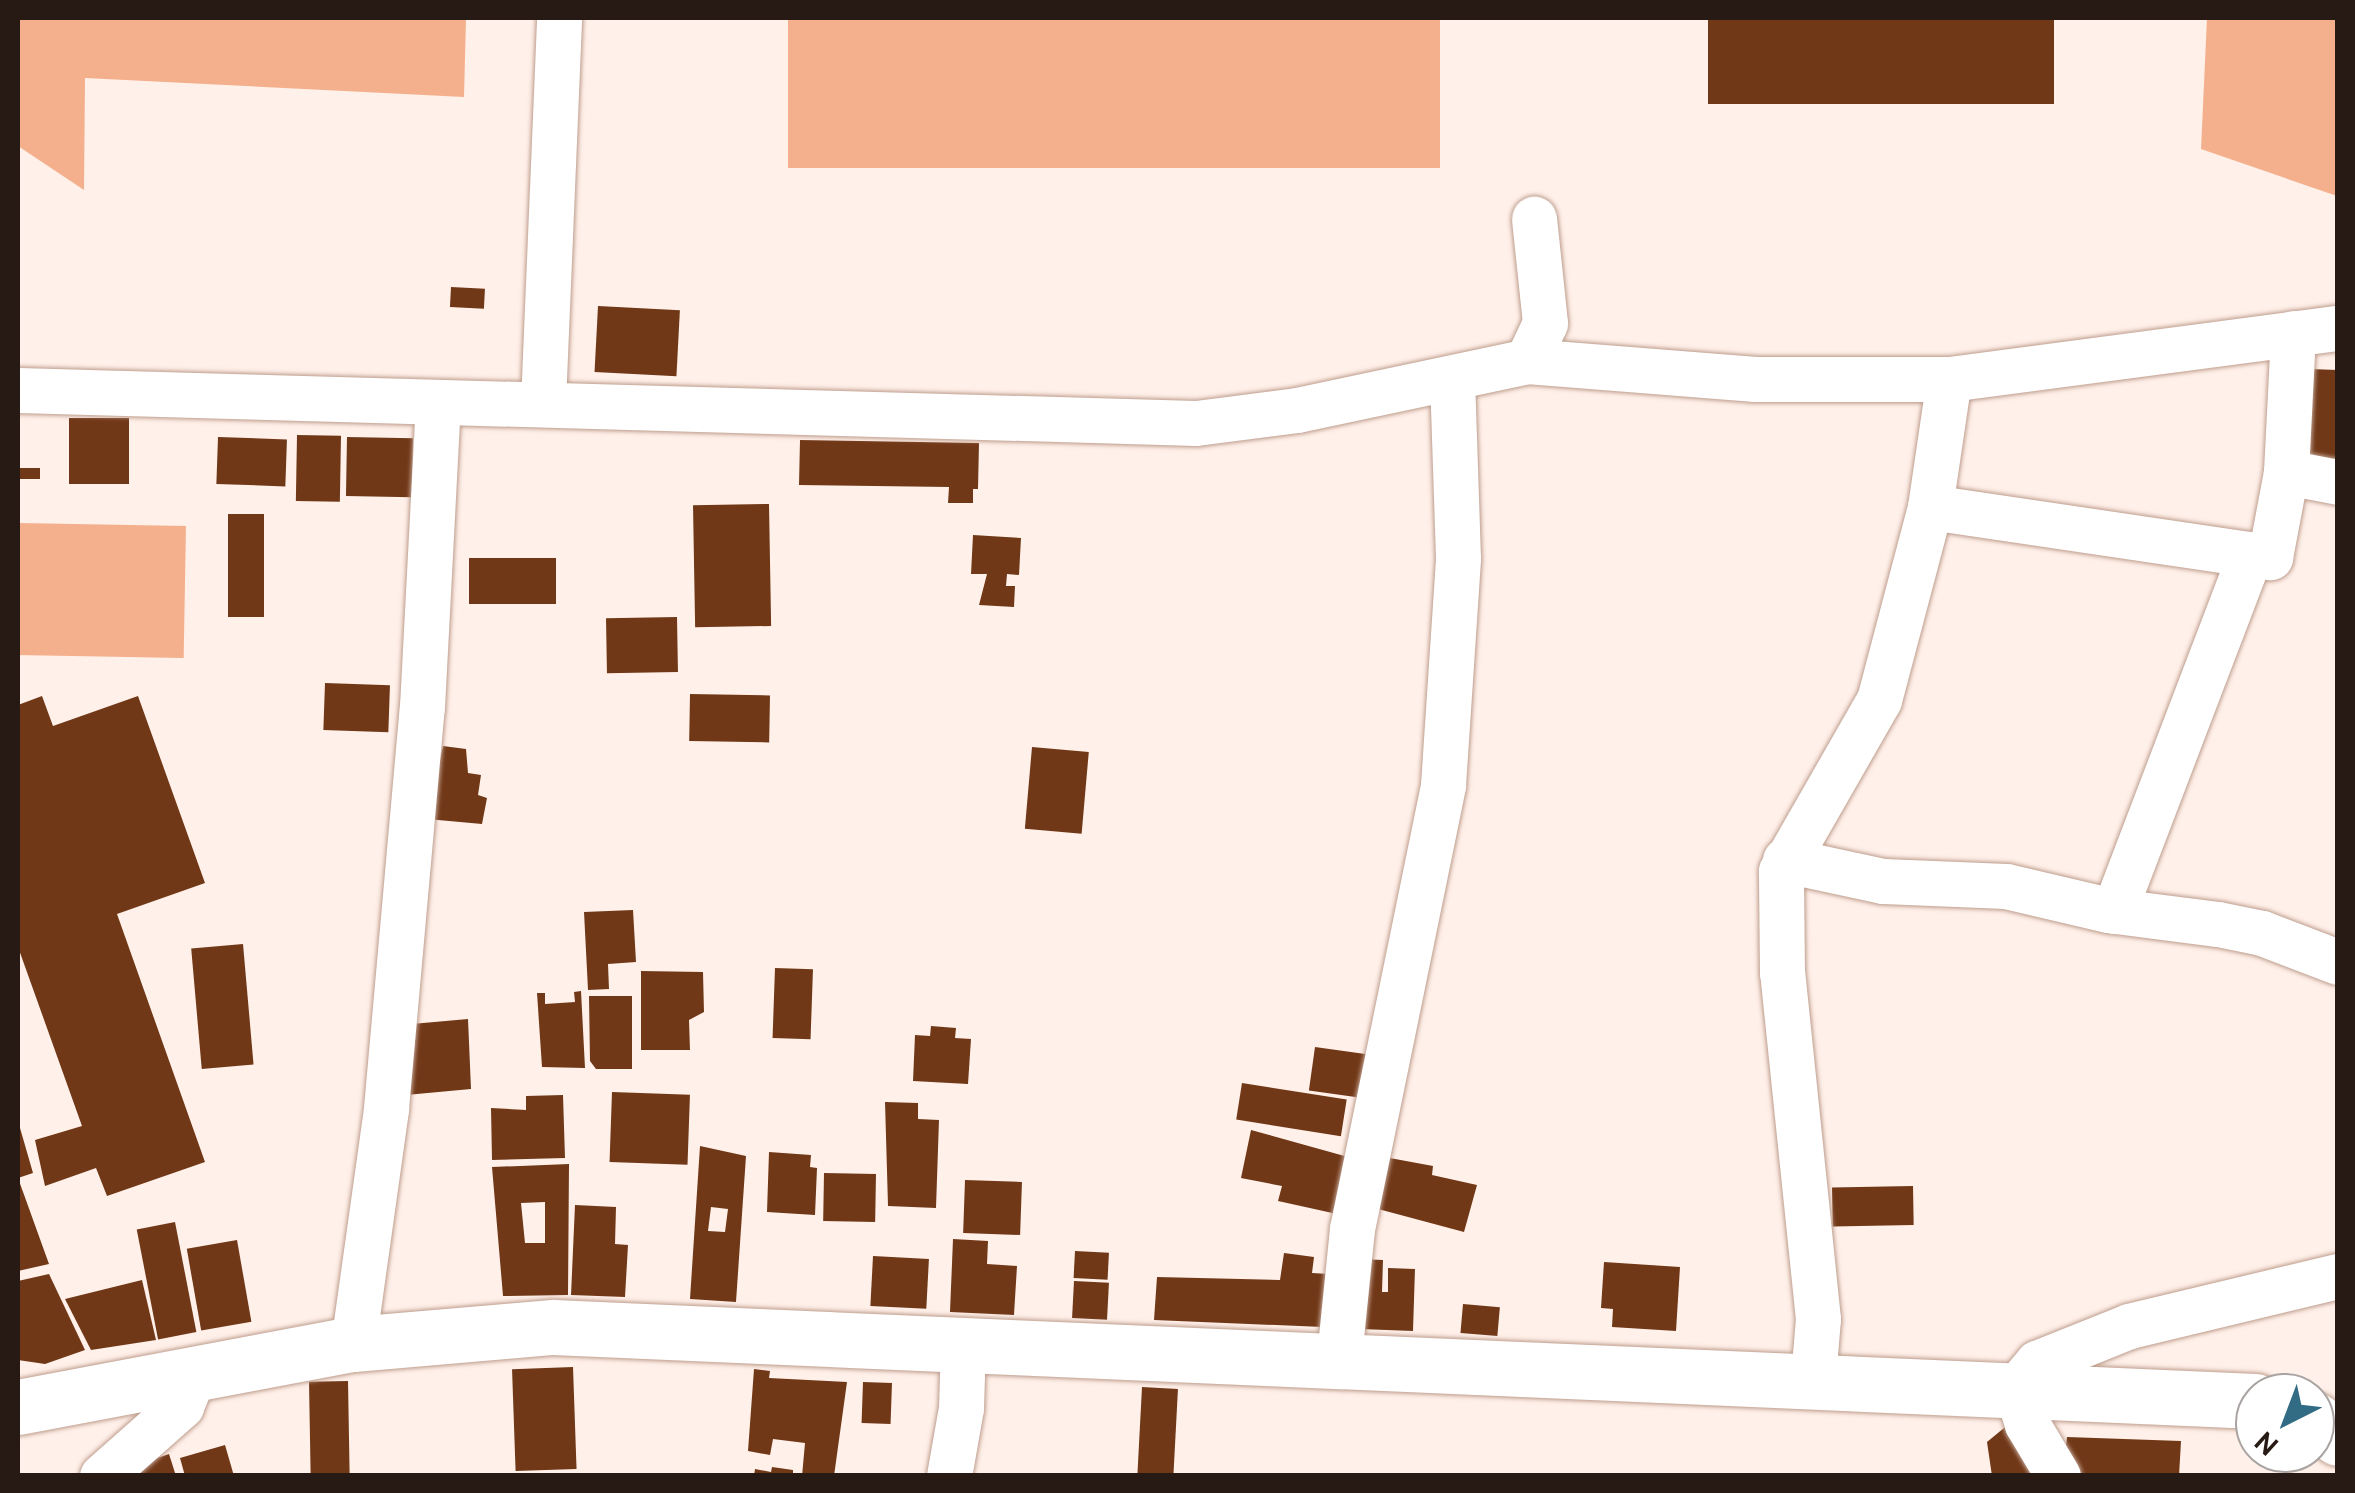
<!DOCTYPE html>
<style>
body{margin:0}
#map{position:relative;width:2355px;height:1493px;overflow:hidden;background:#fff0e9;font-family:Cabin,sans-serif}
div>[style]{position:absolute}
.water>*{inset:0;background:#f4b08d;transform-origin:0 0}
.building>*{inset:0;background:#713817;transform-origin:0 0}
.roads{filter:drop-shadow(0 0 2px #be9d8d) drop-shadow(0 0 2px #be9d8d)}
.street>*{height:45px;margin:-22.5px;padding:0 22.5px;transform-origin:22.5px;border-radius:22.5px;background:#fff}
.secondary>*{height:55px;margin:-27.5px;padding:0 27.5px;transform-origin:27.5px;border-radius:27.5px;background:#fff}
span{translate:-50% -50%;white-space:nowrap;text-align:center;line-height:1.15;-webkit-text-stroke:10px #fff;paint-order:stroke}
.frame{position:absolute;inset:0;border:20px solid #271a14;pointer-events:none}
.north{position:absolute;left:2235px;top:1373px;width:100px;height:100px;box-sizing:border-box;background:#fff;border:2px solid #a9a3a1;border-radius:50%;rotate:222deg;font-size:28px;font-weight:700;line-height:40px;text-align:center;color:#271a14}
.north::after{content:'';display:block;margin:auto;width:35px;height:45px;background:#316c84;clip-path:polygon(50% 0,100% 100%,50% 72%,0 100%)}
</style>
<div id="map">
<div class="water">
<div style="clip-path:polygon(18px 18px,466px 18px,464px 97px,85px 78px,84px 190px,18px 146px)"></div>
<div style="left:788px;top:18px;width:652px;height:150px"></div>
<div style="clip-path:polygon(2207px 18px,2337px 18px,2337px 196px,2201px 149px)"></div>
<div style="left:18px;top:523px;width:168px;height:132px;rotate:1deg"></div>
</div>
<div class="building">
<div style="left:1708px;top:18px;width:346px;height:86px"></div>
<div style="left:451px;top:287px;width:34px;height:20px;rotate:3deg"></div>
<div style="left:598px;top:306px;width:82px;height:66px;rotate:3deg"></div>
<div style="left:2309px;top:369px;width:29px;height:91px;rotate:2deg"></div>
<div style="left:69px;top:418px;width:60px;height:66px"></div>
<div style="left:297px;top:435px;width:44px;height:66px;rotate:1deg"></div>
<div style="left:218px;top:437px;width:69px;height:47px;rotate:2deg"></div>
<div style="left:347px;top:437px;width:66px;height:59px;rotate:1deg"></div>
<div style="clip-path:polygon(800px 440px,979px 443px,978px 489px,973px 489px,973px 503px,948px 503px,949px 487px,799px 485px)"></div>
<div style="left:18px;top:468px;width:22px;height:11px"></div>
<div style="left:769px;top:504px;width:122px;height:76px;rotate:89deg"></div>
<div style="left:228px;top:514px;width:36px;height:103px"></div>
<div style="clip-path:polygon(973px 535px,1021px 538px,1019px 575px,1007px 574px,1006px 586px,1015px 586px,1014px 607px,979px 605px,987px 574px,971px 574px)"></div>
<div style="left:556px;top:558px;width:46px;height:87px;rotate:90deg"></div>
<div style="left:677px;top:617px;width:55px;height:71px;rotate:89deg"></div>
<div style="left:325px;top:683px;width:65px;height:47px;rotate:2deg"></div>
<div style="left:690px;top:694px;width:80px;height:47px;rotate:1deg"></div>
<div style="clip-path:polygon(42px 696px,53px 726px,138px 696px,205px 883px,117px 914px,205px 1162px,107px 1196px,96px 1168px,45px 1186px,35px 1140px,82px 1126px,18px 947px,18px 705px)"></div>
<div style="clip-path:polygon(443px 746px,466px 749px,468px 773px,481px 775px,478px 795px,487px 798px,482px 824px,427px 819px)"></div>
<div style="left:1032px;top:747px;width:57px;height:82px;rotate:5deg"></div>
<div style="clip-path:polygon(633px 910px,636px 962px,608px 964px,609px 989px,588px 990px,584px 912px)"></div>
<div style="left:243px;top:944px;width:121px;height:52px;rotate:85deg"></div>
<div style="left:775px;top:968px;width:38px;height:70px;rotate:2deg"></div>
<div style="clip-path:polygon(641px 971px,703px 972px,704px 1012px,689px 1020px,690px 1050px,641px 1050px)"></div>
<div style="clip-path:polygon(581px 991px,585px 1068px,542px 1067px,537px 993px,545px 993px,545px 1004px,575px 1002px,574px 992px)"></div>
<div style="clip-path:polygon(589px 996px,632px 996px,632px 1069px,596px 1069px,590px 1061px)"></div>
<div style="clip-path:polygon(468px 1019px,471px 1089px,406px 1095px,412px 1024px)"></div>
<div style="clip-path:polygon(931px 1026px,956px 1028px,955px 1038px,971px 1039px,968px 1084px,913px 1081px,915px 1035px,930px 1036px)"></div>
<div style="left:1315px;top:1047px;width:56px;height:44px;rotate:8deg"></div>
<div style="left:1242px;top:1083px;width:106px;height:37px;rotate:9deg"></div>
<div style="left:612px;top:1092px;width:78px;height:70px;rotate:2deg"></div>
<div style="clip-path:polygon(563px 1095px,565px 1158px,492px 1160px,491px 1108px,526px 1110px,526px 1096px)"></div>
<div style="clip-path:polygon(885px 1102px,918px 1103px,918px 1119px,939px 1120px,936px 1208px,888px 1206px)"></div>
<div style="clip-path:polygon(18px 1121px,33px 1173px,18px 1178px,49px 1264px,18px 1271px)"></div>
<div style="clip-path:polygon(1251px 1130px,1348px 1157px,1337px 1214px,1278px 1201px,1282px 1186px,1241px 1178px)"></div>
<div style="clip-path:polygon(evenodd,700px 1146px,746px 1156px,736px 1302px,690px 1299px,700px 1146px,711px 1207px,728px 1209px,725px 1232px,708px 1231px,711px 1207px)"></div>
<div style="clip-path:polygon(769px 1152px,811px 1155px,810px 1167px,817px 1168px,815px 1215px,767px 1212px)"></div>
<div style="clip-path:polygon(1379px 1156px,1433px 1166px,1432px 1175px,1477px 1185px,1464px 1232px,1367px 1206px)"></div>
<div style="clip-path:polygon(evenodd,569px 1164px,568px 1295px,503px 1296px,492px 1167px,569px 1164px,545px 1202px,545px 1243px,525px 1243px,521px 1203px,545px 1202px)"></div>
<div style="left:824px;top:1173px;width:52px;height:48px;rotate:1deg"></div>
<div style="left:965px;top:1180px;width:57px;height:53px;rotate:2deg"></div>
<div style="left:1913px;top:1186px;width:39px;height:81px;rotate:89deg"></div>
<div style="clip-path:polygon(575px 1205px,616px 1207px,615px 1244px,628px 1245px,625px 1297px,571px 1295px)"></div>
<div style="left:175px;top:1222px;width:112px;height:39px;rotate:79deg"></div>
<div style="clip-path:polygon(953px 1239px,988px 1241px,987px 1264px,1017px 1266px,1014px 1315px,950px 1312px)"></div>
<div style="left:237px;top:1240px;width:83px;height:51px;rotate:80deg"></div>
<div style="left:1075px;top:1251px;width:34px;height:27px;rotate:3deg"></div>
<div style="clip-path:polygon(1284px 1253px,1314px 1257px,1312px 1273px,1329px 1274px,1323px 1327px,1154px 1320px,1157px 1277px,1280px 1280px)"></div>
<div style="left:873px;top:1256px;width:56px;height:50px;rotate:3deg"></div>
<div style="clip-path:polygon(1357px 1259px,1383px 1260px,1382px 1292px,1388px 1292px,1388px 1268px,1415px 1269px,1413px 1331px,1360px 1329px)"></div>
<div style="clip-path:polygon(1604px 1262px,1680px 1267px,1676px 1331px,1612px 1327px,1613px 1309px,1601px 1308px)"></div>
<div style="clip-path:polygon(49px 1274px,85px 1350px,45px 1364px,18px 1360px,18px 1281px)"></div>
<div style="clip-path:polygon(142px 1280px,156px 1340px,91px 1350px,65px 1299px)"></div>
<div style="left:1074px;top:1281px;width:35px;height:37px;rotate:3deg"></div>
<div style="left:1463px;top:1304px;width:37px;height:29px;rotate:5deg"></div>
<div style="left:573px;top:1367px;width:102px;height:61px;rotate:88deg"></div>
<div style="clip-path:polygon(754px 1369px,770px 1371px,769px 1378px,847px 1382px,834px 1476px,802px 1476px,805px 1443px,773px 1439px,770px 1455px,748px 1451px)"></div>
<div style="left:348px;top:1381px;width:95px;height:39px;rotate:89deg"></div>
<div style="left:863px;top:1382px;width:29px;height:41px;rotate:2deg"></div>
<div style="left:1142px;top:1387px;width:36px;height:89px;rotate:3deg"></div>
<div style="clip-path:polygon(2004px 1428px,2011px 1428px,2040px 1476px,1992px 1476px,1987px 1442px)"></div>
<div style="clip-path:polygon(2067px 1437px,2181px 1441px,2179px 1476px,2079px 1476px,2065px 1454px)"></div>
<div style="clip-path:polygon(225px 1445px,234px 1476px,185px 1476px,180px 1458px)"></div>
<div style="clip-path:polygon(169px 1454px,176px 1476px,124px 1476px,122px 1470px)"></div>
<div style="clip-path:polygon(772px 1467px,793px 1470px,793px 1476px,754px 1476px,755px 1469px,771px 1472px)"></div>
</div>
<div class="roads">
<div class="street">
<div style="left:1527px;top:361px;width:229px;rotate:4.5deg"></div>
<div style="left:1755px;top:379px;width:194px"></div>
<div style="left:1949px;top:379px;width:392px;rotate:-7.5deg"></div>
<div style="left:18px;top:390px;width:1178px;rotate:1.6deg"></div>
<div style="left:1196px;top:423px;width:102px;rotate:-7.3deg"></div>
<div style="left:1297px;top:410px;width:235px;rotate:-12deg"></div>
<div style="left:1527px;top:361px;width:42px;rotate:-64.7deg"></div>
<div style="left:1545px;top:323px;width:105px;rotate:-96deg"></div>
<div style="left:543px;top:403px;width:385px;rotate:-87.6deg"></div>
<div style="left:2286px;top:472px;width:53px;rotate:10.9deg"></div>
<div style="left:1930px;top:507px;width:344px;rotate:8.4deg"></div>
<div style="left:2270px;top:557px;width:86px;rotate:-79.3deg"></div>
<div style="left:2286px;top:472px;width:139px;rotate:-87.1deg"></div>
<div style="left:1785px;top:860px;width:100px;rotate:12.1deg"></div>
<div style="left:1883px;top:881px;width:123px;rotate:2.3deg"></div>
<div style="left:2006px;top:886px;width:105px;rotate:13.2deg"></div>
<div style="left:2108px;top:910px;width:111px;rotate:7.3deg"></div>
<div style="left:2218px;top:924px;width:45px;rotate:11.6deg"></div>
<div style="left:2262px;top:933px;width:81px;rotate:20.9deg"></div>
<div style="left:2114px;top:911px;width:382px;rotate:-69.1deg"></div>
<div style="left:353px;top:1344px;width:238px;rotate:-82deg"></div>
<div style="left:386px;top:1108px;width:403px;rotate:-84.9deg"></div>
<div style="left:422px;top:707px;width:303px;rotate:-87deg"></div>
<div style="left:1339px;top:1357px;width:129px;rotate:-84.2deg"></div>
<div style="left:1352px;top:1229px;width:453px;rotate:-78.4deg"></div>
<div style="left:1443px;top:785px;width:227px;rotate:-86.2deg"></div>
<div style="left:1458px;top:558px;width:180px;rotate:-91.9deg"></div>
<div style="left:1813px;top:1378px;width:59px;rotate:-85.2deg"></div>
<div style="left:1818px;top:1319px;width:348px;rotate:-95.9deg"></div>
<div style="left:1782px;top:973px;width:102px;rotate:-90.6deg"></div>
<div style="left:1781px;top:871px;width:197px;rotate:-60.2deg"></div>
<div style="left:1879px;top:700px;width:200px;rotate:-75.2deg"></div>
<div style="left:1930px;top:507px;width:129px;rotate:-81.6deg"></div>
<div style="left:102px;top:1476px;width:106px;rotate:-41.5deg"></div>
<div style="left:181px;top:1406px;width:35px;rotate:-68deg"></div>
<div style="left:949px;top:1476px;width:69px;rotate:-80deg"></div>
<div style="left:961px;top:1408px;width:62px;rotate:-88.2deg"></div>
<div style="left:2058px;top:1476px;width:61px;rotate:-120.8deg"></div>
<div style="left:2027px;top:1424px;width:38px;rotate:-107deg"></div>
<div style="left:2016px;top:1388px;width:33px;rotate:-50deg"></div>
<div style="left:2037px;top:1363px;width:99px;rotate:-21.9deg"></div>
<div style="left:2129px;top:1326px;width:215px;rotate:-13.5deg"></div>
</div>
<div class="secondary">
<div style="left:18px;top:1407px;width:341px;rotate:-10.7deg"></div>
<div style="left:353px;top:1344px;width:201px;rotate:-4.9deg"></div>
<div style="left:553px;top:1327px;width:1704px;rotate:2.49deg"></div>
<div style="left:2315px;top:1420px;width:29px;rotate:38deg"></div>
</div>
</div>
<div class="frame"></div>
<div class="north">N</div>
</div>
